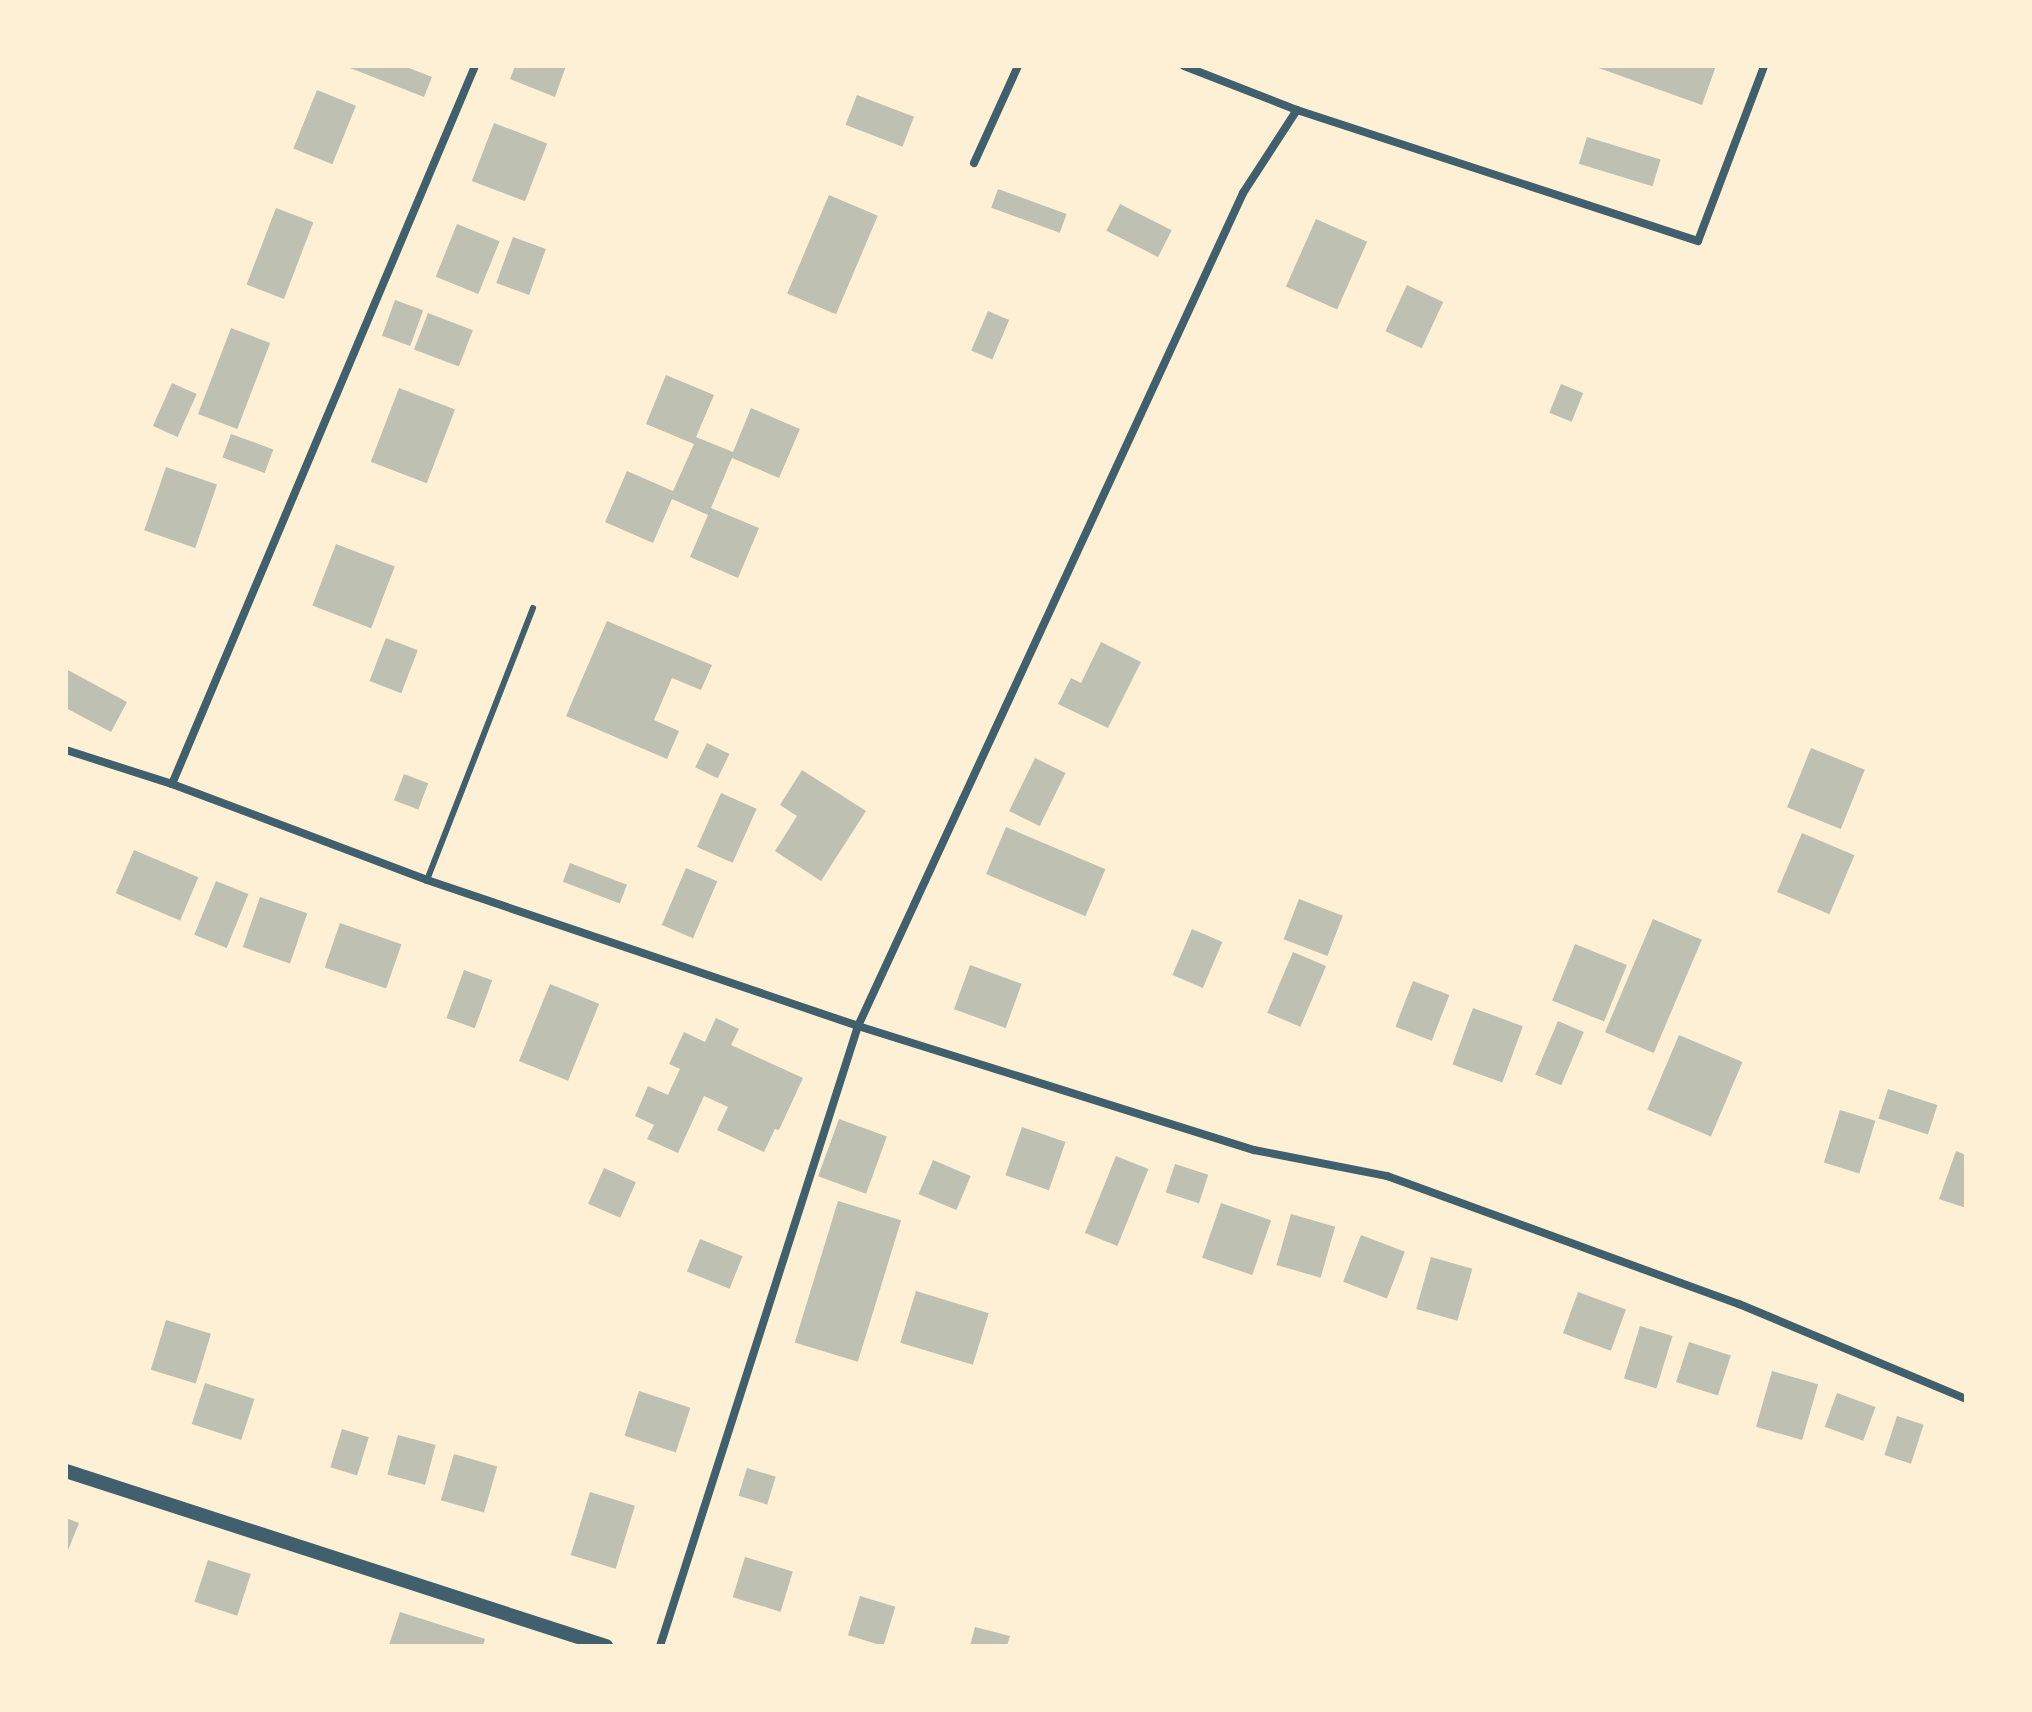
<!DOCTYPE html>
<style>
body{margin:0}
#map{position:relative;width:2032px;height:1712px;overflow:hidden;background:#fdf0d5;font-family:Barlow,sans-serif}
div>[style]{position:absolute}
.building>*{inset:0;background:#bec0b2;transform-origin:0 0}
.service>*{height:6px;margin:-3px;padding:0 3px;transform-origin:3px;border-radius:3px;background:#3f606c}
.minor>*{height:8px;margin:-4px;padding:0 4px;transform-origin:4px;border-radius:4px;background:#3f606c}
.tertiary>*{height:14px;margin:-7px;padding:0 7px;transform-origin:7px;border-radius:7px;background:#3f606c}
span{translate:-50% -50%;white-space:nowrap;text-align:center;line-height:1.15;-webkit-text-stroke:8px #fdf0d5;paint-order:stroke}
.frame{position:absolute;inset:0;border:68px solid #fdf0d5;pointer-events:none}
</style>
<div id="map">
<div class="building">
<div style="clip-path:polygon(345px 66px,404px 66px,432px 77px,424px 97px)"></div>
<div style="clip-path:polygon(515px 66px,566px 66px,555px 97px,510px 79px)"></div>
<div style="clip-path:polygon(1593px 66px,1716px 66px,1702px 105px)"></div>
<div style="left:317px;top:90px;width:42px;height:63px;rotate:22deg"></div>
<div style="left:857px;top:95px;width:61px;height:32px;rotate:21deg"></div>
<div style="left:494px;top:123px;width:57px;height:62px;rotate:21deg"></div>
<div style="left:1587px;top:137px;width:77px;height:28px;rotate:17deg"></div>
<div style="left:998px;top:189px;width:73px;height:20px;rotate:20deg"></div>
<div style="left:829px;top:195px;width:53px;height:107px;rotate:23deg"></div>
<div style="left:1120px;top:204px;width:58px;height:30px;rotate:27deg"></div>
<div style="left:276px;top:208px;width:40px;height:82px;rotate:21deg"></div>
<div style="left:1316px;top:219px;width:56px;height:74px;rotate:24deg"></div>
<div style="left:457px;top:224px;width:46px;height:57px;rotate:22deg"></div>
<div style="left:513px;top:237px;width:35px;height:49px;rotate:20deg"></div>
<div style="left:1407px;top:285px;width:40px;height:51px;rotate:25deg"></div>
<div style="left:395px;top:300px;width:30px;height:38px;rotate:20deg"></div>
<div style="left:988px;top:311px;width:23px;height:43px;rotate:23deg"></div>
<div style="left:428px;top:313px;width:48px;height:39px;rotate:21deg"></div>
<div style="left:231px;top:328px;width:42px;height:92px;rotate:21deg"></div>
<div style="clip-path:polygon(666px 375px,714px 395px,696px 437px,733px 452px,751px 408px,800px 429px,779px 478px,732px 458px,711px 508px,759px 528px,738px 578px,690px 557px,708px 515px,672px 499px,653px 543px,605px 522px,627px 471px,673px 491px,694px 444px,646px 424px)"></div>
<div style="left:172px;top:383px;width:27px;height:47px;rotate:24deg"></div>
<div style="left:1561px;top:384px;width:24px;height:31px;rotate:22deg"></div>
<div style="left:399px;top:388px;width:60px;height:79px;rotate:21deg"></div>
<div style="left:231px;top:434px;width:45px;height:25px;rotate:20deg"></div>
<div style="left:166px;top:467px;width:54px;height:67px;rotate:19deg"></div>
<div style="left:336px;top:544px;width:63px;height:66px;rotate:21deg"></div>
<div style="clip-path:polygon(607px 621px,712px 665px,701px 690px,672px 678px,654px 720px,679px 731px,667px 759px,566px 716px)"></div>
<div style="left:386px;top:638px;width:34px;height:46px;rotate:21deg"></div>
<div style="clip-path:polygon(1101px 642px,1141px 662px,1108px 728px,1058px 704px,1071px 678px,1081px 683px)"></div>
<div style="clip-path:polygon(66px 669px,127px 702px,111px 732px,66px 708px)"></div>
<div style="left:707px;top:743px;width:25px;height:27px;rotate:26deg"></div>
<div style="left:1811px;top:748px;width:58px;height:64px;rotate:22deg"></div>
<div style="left:1035px;top:758px;width:34px;height:59px;rotate:26deg"></div>
<div style="clip-path:polygon(802px 770px,866px 811px,821px 881px,775px 851px,797px 816px,780px 805px)"></div>
<div style="left:404px;top:774px;width:26px;height:28px;rotate:21deg"></div>
<div style="left:721px;top:793px;width:39px;height:59px;rotate:24deg"></div>
<div style="left:1006px;top:827px;width:108px;height:51px;rotate:23deg"></div>
<div style="left:1802px;top:833px;width:57px;height:64px;rotate:23deg"></div>
<div style="left:134px;top:850px;width:70px;height:47px;rotate:23deg"></div>
<div style="left:570px;top:863px;width:61px;height:20px;rotate:21deg"></div>
<div style="left:686px;top:868px;width:34px;height:62px;rotate:23deg"></div>
<div style="left:216px;top:881px;width:35px;height:58px;rotate:22deg"></div>
<div style="left:260px;top:897px;width:50px;height:53px;rotate:19deg"></div>
<div style="left:1299px;top:899px;width:47px;height:43px;rotate:21deg"></div>
<div style="left:1653px;top:919px;width:53px;height:123px;rotate:23deg"></div>
<div style="left:340px;top:923px;width:65px;height:47px;rotate:19deg"></div>
<div style="left:1192px;top:929px;width:33px;height:50px;rotate:23deg"></div>
<div style="left:1575px;top:944px;width:56px;height:61px;rotate:22deg"></div>
<div style="left:1293px;top:952px;width:36px;height:66px;rotate:23deg"></div>
<div style="left:970px;top:965px;width:55px;height:47px;rotate:20deg"></div>
<div style="left:464px;top:970px;width:30px;height:51px;rotate:20deg"></div>
<div style="left:1413px;top:981px;width:39px;height:49px;rotate:21deg"></div>
<div style="left:550px;top:984px;width:53px;height:83px;rotate:22deg"></div>
<div style="left:1473px;top:1008px;width:53px;height:60px;rotate:20deg"></div>
<div style="clip-path:polygon(716px 1018px,739px 1029px,731px 1045px,803px 1078px,779px 1130px,775px 1129px,764px 1152px,717px 1130px,728px 1107px,704px 1096px,678px 1153px,647px 1139px,654px 1125px,635px 1116px,648px 1086px,668px 1095px,680px 1069px,669px 1064px,684px 1032px,705px 1042px)"></div>
<div style="left:1558px;top:1021px;width:28px;height:58px;rotate:23deg"></div>
<div style="left:1679px;top:1035px;width:69px;height:81px;rotate:23deg"></div>
<div style="left:1888px;top:1089px;width:52px;height:31px;rotate:18deg"></div>
<div style="left:1840px;top:1110px;width:37px;height:55px;rotate:17deg"></div>
<div style="left:839px;top:1119px;width:51px;height:61px;rotate:20deg"></div>
<div style="left:1022px;top:1127px;width:46px;height:51px;rotate:19deg"></div>
<div style="clip-path:polygon(1956px 1151px,1966px 1155px,1966px 1208px,1939px 1199px)"></div>
<div style="left:1116px;top:1156px;width:35px;height:83px;rotate:22deg"></div>
<div style="left:933px;top:1160px;width:41px;height:37px;rotate:23deg"></div>
<div style="left:1175px;top:1164px;width:35px;height:30px;rotate:18deg"></div>
<div style="left:604px;top:1168px;width:35px;height:39px;rotate:24deg"></div>
<div style="left:838px;top:1201px;width:66px;height:148px;rotate:17deg"></div>
<div style="left:1221px;top:1203px;width:53px;height:58px;rotate:19deg"></div>
<div style="left:1291px;top:1214px;width:46px;height:53px;rotate:16deg"></div>
<div style="left:1361px;top:1235px;width:47px;height:50px;rotate:21deg"></div>
<div style="left:700px;top:1239px;width:46px;height:35px;rotate:22deg"></div>
<div style="left:1431px;top:1257px;width:43px;height:54px;rotate:16deg"></div>
<div style="left:916px;top:1291px;width:76px;height:54px;rotate:17deg"></div>
<div style="left:1578px;top:1292px;width:51px;height:44px;rotate:20deg"></div>
<div style="left:166px;top:1320px;width:47px;height:52px;rotate:17deg"></div>
<div style="left:1640px;top:1326px;width:34px;height:55px;rotate:17deg"></div>
<div style="left:1689px;top:1342px;width:44px;height:42px;rotate:18deg"></div>
<div style="left:1772px;top:1371px;width:48px;height:58px;rotate:16deg"></div>
<div style="left:205px;top:1383px;width:52px;height:43px;rotate:18deg"></div>
<div style="left:639px;top:1391px;width:54px;height:47px;rotate:18deg"></div>
<div style="left:1837px;top:1393px;width:41px;height:36px;rotate:20deg"></div>
<div style="left:1897px;top:1416px;width:28px;height:41px;rotate:18deg"></div>
<div style="left:342px;top:1429px;width:28px;height:40px;rotate:17deg"></div>
<div style="left:398px;top:1435px;width:39px;height:41px;rotate:15deg"></div>
<div style="left:454px;top:1454px;width:45px;height:48px;rotate:16deg"></div>
<div style="left:747px;top:1468px;width:30px;height:29px;rotate:17deg"></div>
<div style="left:590px;top:1492px;width:47px;height:66px;rotate:17deg"></div>
<div style="clip-path:polygon(66px 1518px,79px 1523px,66px 1555px)"></div>
<div style="left:745px;top:1557px;width:50px;height:42px;rotate:17deg"></div>
<div style="left:208px;top:1560px;width:45px;height:44px;rotate:18deg"></div>
<div style="left:860px;top:1596px;width:37px;height:41px;rotate:17deg"></div>
<div style="clip-path:polygon(400px 1612px,485px 1639px,483px 1646px,389px 1645px)"></div>
<div style="clip-path:polygon(975px 1627px,1010px 1636px,1007px 1646px,970px 1646px)"></div>
</div>
<div class="service">
<div style="left:427px;top:880px;width:292px;rotate:-68.7deg"></div>
</div>
<div class="minor">
<div style="left:1184px;top:66px;width:121px;rotate:21.3deg"></div>
<div style="left:1297px;top:110px;width:422px;rotate:18.1deg"></div>
<div style="left:1698px;top:241px;width:187px;rotate:-69.3deg"></div>
<div style="left:974px;top:163px;width:107px;rotate:-65.6deg"></div>
<div style="left:66px;top:750px;width:111px;rotate:17.8deg"></div>
<div style="left:172px;top:784px;width:272px;rotate:20.6deg"></div>
<div style="left:427px;top:880px;width:455px;rotate:18.7deg"></div>
<div style="left:858px;top:1026px;width:415px;rotate:17.4deg"></div>
<div style="left:1254px;top:1150px;width:136px;rotate:11.1deg"></div>
<div style="left:1387px;top:1176px;width:375px;rotate:20deg"></div>
<div style="left:1739px;top:1304px;width:246px;rotate:22.7deg"></div>
<div style="left:172px;top:784px;width:779px;rotate:-67.12deg"></div>
<div style="left:660px;top:1646px;width:651px;rotate:-72.29deg"></div>
<div style="left:858px;top:1026px;width:918px;rotate:-65.19deg"></div>
<div style="left:1243px;top:193px;width:99px;rotate:-57deg"></div>
</div>
<div class="tertiary">
<div style="left:66px;top:1471px;width:568px;rotate:17.96deg"></div>
</div>
<div class="frame"></div>
</div>
